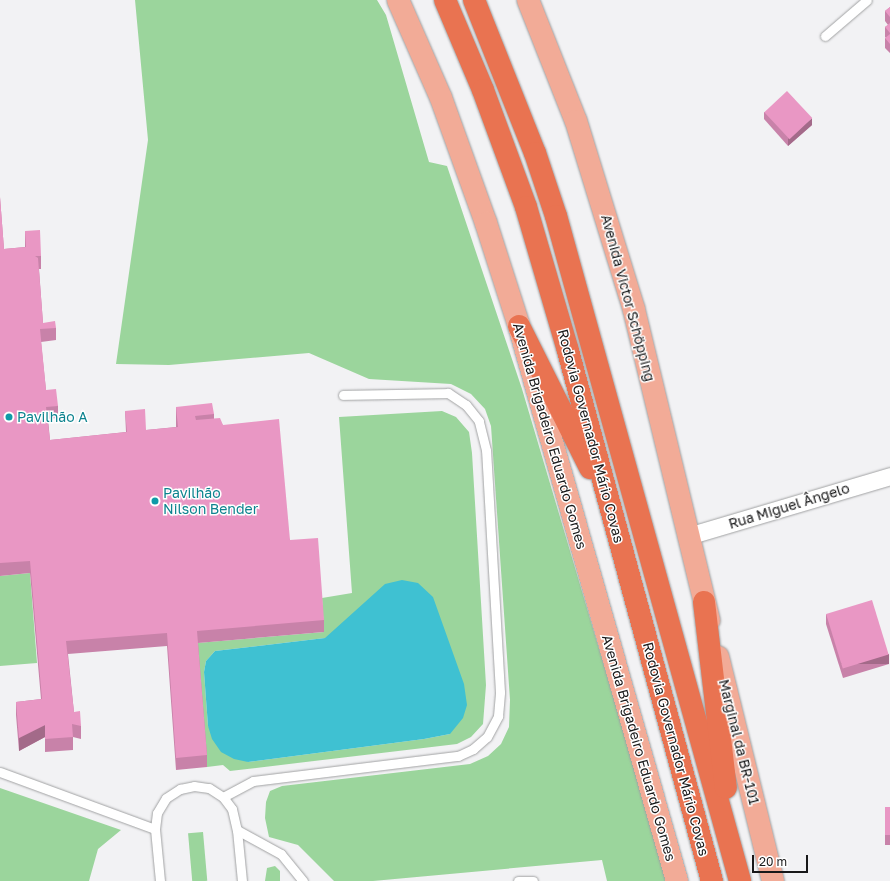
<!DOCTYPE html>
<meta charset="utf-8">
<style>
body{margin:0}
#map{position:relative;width:890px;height:881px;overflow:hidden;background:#f2f2f4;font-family:"Golos Text",sans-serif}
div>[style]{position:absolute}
.green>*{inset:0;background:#9bd59c;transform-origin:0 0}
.water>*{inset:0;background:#3fc1d2}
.roads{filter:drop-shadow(0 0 1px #a1a2a3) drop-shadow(0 0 1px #a1a2a3)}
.service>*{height:9px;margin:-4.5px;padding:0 4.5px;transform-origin:4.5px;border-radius:4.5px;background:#fff}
.minor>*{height:17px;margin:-8.5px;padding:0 8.5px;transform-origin:8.5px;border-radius:8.5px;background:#fff}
.primary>*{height:22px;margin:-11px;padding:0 11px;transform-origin:11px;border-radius:11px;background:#f2ab97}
.motorway>*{height:22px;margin:-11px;padding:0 11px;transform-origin:11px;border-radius:11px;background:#e97351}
.wall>*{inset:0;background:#c882a9;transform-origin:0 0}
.shaded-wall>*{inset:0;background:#a36a89;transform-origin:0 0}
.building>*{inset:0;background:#e997c4;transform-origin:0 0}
.dots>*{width:11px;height:11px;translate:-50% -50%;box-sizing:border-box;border:2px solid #fff;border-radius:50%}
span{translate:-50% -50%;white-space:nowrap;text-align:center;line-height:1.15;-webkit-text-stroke:3px #fff;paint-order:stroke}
.street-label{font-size:14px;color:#181819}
.culture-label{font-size:14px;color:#0d838f}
.left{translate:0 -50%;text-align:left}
.scale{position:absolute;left:752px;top:855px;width:56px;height:18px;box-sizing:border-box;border:2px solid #181819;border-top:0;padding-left:5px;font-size:12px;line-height:14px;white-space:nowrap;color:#181819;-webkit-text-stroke:3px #fff;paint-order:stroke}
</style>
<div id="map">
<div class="green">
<div style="clip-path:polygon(135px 0,377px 0,386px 15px,429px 162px,447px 166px,522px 389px,668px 881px,607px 881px,602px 860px,373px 881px,334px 881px,298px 845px,269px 837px,265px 818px,266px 802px,270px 791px,282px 786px,470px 764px,488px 756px,501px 744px,509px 727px,510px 700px,491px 426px,485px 409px,471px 394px,451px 384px,369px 379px,309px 353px,169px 365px,116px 364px,148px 140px)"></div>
<div style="clip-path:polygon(evenodd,442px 411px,456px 417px,469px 432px,472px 453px,486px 685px,483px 724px,471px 737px,457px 744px,230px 771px,223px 765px,207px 767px,197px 643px,324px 632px,322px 598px,352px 593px,339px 417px,442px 411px,325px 638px,450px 734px,424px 739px,248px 762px,208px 726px,204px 672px,206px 661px,215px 651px,325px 638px)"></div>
<div style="clip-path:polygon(30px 573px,37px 663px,0 666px,0 576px)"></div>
<div style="clip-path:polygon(0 788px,121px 830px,98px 849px,89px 881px,0 881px)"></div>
<div style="left:203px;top:832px;width:49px;height:15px;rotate:85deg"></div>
<div style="clip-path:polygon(275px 866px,280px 871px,280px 881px,265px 881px,267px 868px)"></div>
</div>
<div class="water">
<div style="clip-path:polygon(402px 580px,418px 583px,433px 597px,464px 684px,467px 705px,463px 718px,450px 734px,424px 739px,248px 762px,234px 759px,221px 752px,212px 739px,208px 726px,204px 672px,206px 661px,215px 651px,325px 638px,385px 584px)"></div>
</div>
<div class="roads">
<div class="service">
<div style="left:825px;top:36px;width:55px;rotate:-40.6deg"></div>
<div style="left:0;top:772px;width:165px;rotate:20.2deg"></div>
<div style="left:223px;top:797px;width:34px;rotate:-28deg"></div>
<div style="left:253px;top:781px;width:207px;rotate:-7deg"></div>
<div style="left:458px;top:756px;width:17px;rotate:-25deg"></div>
<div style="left:473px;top:749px;width:18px;rotate:-41deg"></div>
<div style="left:487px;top:737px;width:24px;rotate:-62deg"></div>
<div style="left:498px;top:716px;width:24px;rotate:-85deg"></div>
<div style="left:500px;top:692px;width:242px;rotate:-93.3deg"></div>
<div style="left:486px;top:450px;width:30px;rotate:-104deg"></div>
<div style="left:479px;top:421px;width:21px;rotate:-129deg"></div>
<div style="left:466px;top:405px;width:22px;rotate:-146deg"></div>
<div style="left:448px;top:393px;width:105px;rotate:178.9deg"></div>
<div style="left:237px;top:830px;width:50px;rotate:28.6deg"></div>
<div style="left:281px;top:854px;width:35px;rotate:51deg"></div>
<div style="left:160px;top:881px;width:52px;rotate:-95.5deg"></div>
<div style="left:155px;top:829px;width:16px;rotate:-83deg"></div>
<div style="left:157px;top:813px;width:17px;rotate:-59deg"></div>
<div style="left:166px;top:798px;width:17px;rotate:-33deg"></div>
<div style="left:180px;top:789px;width:14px;rotate:-12deg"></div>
<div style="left:194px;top:786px;width:15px;rotate:8deg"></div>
<div style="left:209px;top:788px;width:17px;rotate:33deg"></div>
<div style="left:223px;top:797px;width:15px;rotate:53deg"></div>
<div style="left:232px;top:809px;width:22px;rotate:77deg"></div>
<div style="left:237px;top:830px;width:51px;rotate:84.4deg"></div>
<div style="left:518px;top:881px;width:15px"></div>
</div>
<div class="minor">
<div style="left:688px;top:536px;width:211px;rotate:-16.5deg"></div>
</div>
<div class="primary">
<div style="left:398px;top:0;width:107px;rotate:66.3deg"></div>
<div style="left:441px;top:98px;width:133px;rotate:70.2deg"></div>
<div style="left:486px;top:223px;width:108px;rotate:72.2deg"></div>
<div style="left:519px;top:326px;width:577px;rotate:74.11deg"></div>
<div style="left:528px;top:0;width:130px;rotate:68.4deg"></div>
<div style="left:576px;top:121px;width:198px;rotate:72.9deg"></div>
<div style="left:634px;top:310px;width:319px;rotate:76.4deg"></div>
<div style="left:718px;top:657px;width:231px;rotate:76.2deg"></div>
</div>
<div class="motorway">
<div style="left:445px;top:0;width:98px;rotate:67.1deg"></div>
<div style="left:483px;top:90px;width:125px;rotate:69.8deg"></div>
<div style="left:526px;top:207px;width:150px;rotate:73.7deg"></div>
<div style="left:568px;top:351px;width:549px;rotate:74.8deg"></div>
<div style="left:474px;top:0;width:165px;rotate:68.3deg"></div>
<div style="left:535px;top:153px;width:66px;rotate:71.6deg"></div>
<div style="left:556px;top:216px;width:690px;rotate:74.53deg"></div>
<div style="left:519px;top:326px;width:159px;rotate:63.4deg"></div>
<div style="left:704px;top:602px;width:187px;rotate:83.3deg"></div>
</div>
</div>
<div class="wall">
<div style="clip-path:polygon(890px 7px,890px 53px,885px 48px,885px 38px,886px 38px,885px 37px,885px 27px,888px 25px,885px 21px,885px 11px)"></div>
<div style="clip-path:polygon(764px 112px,812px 125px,788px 146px,764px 119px)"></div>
<div style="clip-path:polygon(0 197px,4px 249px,25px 247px,25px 231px,41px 256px,41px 269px,39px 269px,43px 323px,56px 328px,56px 340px,41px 342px,46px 390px,58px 406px,58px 418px,48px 419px,50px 440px,126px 432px,125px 411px,146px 430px,176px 427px,176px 407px,214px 414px,214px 419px,223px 425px,290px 540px,324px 620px,324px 632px,198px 643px,207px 755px,207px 767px,176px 770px,167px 646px,68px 654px,74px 712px,81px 726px,81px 739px,73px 737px,73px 750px,45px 752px,45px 737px,19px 751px,16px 715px,16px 702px,41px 699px,30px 573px,0 576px)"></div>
<div style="clip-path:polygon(826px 614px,889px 664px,843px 678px,826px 624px)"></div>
<div style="left:885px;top:807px;width:5px;height:38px"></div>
</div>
<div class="shaded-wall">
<div style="clip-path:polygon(812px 118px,812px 125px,788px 146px,788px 139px)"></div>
<div style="left:889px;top:654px;width:10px;height:48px;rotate:90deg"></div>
<div style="clip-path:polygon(45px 725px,45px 737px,19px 751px,19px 738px)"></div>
</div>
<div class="building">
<div style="clip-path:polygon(890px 7px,890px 17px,885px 11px)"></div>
<div style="clip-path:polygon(890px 23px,890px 33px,885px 27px)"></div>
<div style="clip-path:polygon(890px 34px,890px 44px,885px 38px)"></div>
<div style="left:787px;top:91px;width:37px;height:31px;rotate:47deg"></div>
<div style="clip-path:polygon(0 197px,4px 249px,26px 247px,25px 231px,40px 230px,41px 256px,35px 256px,38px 258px,43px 323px,55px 321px,56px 328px,40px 329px,46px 390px,56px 389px,58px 406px,46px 407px,50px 440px,127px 432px,125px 411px,145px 409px,146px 430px,178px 427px,176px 407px,212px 403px,214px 414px,195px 416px,196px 420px,220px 418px,223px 425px,279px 419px,290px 540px,318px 538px,324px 620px,197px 631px,207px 755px,176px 758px,167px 633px,66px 641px,74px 712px,80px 711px,81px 726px,72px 724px,73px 737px,45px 739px,45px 725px,19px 738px,16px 702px,42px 699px,30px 561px,0 563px)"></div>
<div style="left:872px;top:600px;width:57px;height:48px;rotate:73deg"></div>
<div style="left:885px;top:807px;width:5px;height:28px"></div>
</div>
<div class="dots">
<div style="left:9px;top:417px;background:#0f9aa8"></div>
<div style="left:155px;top:501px;background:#0f9aa8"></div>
</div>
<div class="street-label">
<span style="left:628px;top:298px;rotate:75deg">Avenida Victor Schöpping</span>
<span style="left:550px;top:436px;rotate:74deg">Avenida Brigadeiro Eduardo Gomes</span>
<span style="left:591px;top:436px;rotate:75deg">Rodovia Governador Mário Covas</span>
<span style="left:789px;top:506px;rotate:-17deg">Rua Miguel Ângelo</span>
<span style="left:739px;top:742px;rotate:76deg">Marginal da BR-101</span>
<span style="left:639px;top:748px;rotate:74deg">Avenida Brigadeiro Eduardo Gomes</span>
<span style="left:676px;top:749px;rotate:75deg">Rodovia Governador Mário Covas</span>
</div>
<div class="culture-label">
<span class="left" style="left:17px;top:417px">Pavilhão A</span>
<span class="left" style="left:163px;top:501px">Pavilhão<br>Nilson Bender</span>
</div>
<div class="scale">20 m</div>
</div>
